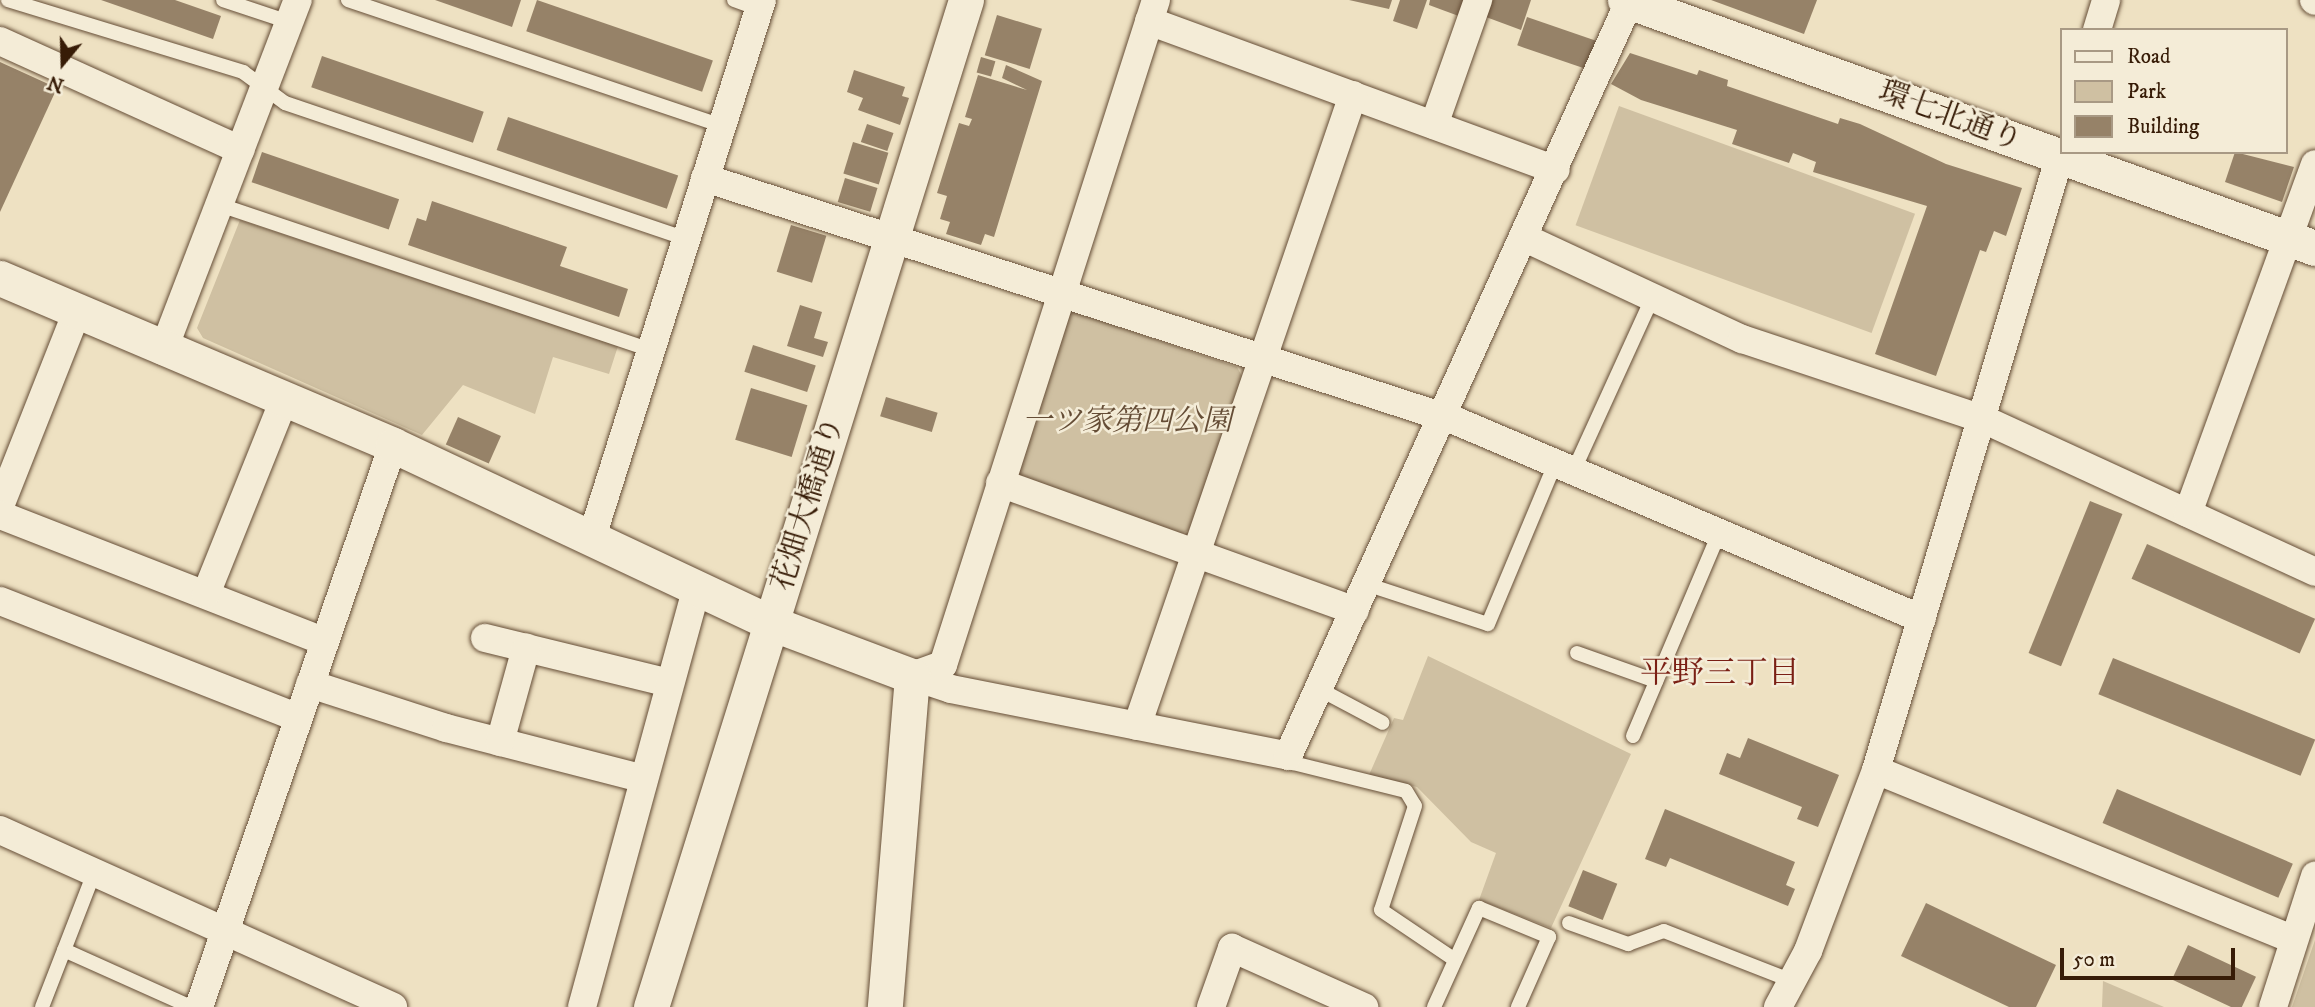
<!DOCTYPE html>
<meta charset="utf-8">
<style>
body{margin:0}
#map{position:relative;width:2315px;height:1007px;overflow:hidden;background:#eee1c2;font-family:"IM FELL DW Pica","Noto Serif JP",serif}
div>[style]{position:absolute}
.green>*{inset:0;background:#cfc0a2;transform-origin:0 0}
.building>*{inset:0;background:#968268;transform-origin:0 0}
.roads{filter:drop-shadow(0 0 2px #654d36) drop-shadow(0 0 2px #654d36)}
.service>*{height:14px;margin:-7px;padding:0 7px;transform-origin:7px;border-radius:7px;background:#f4ecd7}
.minor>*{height:28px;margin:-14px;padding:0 14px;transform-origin:14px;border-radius:14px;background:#f4ecd7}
.tertiary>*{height:35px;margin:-17.5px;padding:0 17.5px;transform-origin:17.5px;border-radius:17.5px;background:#f4ecd7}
span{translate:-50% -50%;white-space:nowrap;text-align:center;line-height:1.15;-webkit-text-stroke:5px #f4ecd7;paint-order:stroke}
.street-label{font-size:30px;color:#371c07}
.park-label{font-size:30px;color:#654d36;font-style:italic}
.neighbourhood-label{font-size:32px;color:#7a1f14}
.legend{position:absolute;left:2060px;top:28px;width:228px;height:126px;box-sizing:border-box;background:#f4ecd7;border:2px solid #a89984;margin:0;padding:9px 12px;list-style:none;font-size:21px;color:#371c07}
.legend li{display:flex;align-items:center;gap:14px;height:35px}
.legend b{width:35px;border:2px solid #a89984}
.north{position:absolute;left:28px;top:28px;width:70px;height:70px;-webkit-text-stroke:5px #f4ecd7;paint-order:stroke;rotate:199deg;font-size:19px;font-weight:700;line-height:28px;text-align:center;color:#371c07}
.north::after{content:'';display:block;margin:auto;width:24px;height:32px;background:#371c07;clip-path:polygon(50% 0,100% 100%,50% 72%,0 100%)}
.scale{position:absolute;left:2060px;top:948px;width:175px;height:32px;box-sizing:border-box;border:4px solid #371c07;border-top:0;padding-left:9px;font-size:21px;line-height:24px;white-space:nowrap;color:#371c07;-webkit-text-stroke:5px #f4ecd7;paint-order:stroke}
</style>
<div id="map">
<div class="green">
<div style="left:1619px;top:106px;width:315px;height:127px;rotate:20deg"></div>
<div style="clip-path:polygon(240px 220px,618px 346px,609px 374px,553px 357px,535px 414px,463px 385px,422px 435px,203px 338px,197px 328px)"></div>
<div style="clip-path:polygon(1074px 312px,1237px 367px,1243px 378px,1189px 530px,1179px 535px,1020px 475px,1013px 466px,1062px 317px)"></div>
<div style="clip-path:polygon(1428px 656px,1631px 754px,1551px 928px,1479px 900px,1496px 853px,1471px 842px,1417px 787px,1369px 775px,1394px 718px,1403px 720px)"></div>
<div style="clip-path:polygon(2315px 940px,2315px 1007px,2292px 1007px)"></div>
<div style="clip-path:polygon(2103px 981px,2164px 1007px,2102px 1007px)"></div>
</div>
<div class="building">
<div style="clip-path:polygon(101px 0,175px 0,221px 16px,213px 39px)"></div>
<div style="clip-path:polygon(435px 0,521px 0,512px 27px)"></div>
<div style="left:537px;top:0;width:186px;height:33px;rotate:19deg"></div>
<div style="clip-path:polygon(1349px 0,1392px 0,1389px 9px)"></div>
<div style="clip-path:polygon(1400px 0,1427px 0,1417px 29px,1393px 21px)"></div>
<div style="clip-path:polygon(1430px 0,1471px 0,1464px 18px,1429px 5px)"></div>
<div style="clip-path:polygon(1493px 0,1531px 0,1521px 30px,1486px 17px)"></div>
<div style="clip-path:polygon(1711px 0,1817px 0,1804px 34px)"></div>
<div style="left:997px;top:15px;width:47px;height:42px;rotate:17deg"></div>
<div style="left:1527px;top:17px;width:76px;height:30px;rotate:19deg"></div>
<div style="clip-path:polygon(1630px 53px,1697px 75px,1699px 70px,1728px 80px,1727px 86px,1838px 124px,1840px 118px,1860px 124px,1946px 164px,2022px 188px,2006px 236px,1994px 231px,1986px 252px,1980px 250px,1936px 376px,1875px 354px,1927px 206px,1813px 172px,1816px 162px,1793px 153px,1789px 163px,1732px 144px,1737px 130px,1641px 100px,1611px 84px)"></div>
<div style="left:322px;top:56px;width:171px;height:33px;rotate:19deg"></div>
<div style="left:981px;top:57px;width:15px;height:16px;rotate:16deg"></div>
<div style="clip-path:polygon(0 62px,57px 88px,0 212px)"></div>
<div style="clip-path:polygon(1006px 65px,1042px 81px,994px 237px,985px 234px,981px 245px,946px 234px,950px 222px,940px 219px,947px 196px,937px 193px,959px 123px,969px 126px,972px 119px,965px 117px,978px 75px,1027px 90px,1002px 78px)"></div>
<div style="clip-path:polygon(854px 70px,905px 87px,902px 96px,909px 98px,900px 125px,858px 110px,863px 98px,847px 92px)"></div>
<div style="left:508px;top:117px;width:180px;height:35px;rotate:19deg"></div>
<div style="left:867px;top:124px;width:28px;height:19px;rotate:19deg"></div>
<div style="left:853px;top:142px;width:37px;height:33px;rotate:17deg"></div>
<div style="left:262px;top:152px;width:145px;height:32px;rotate:19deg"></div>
<div style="clip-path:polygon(2235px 152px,2294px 167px,2282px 202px,2225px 182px)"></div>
<div style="left:845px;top:178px;width:34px;height:25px;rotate:17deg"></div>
<div style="clip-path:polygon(432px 201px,567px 247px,560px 266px,628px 289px,619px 317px,408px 245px,417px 218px,426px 221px)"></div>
<div style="left:791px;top:225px;width:37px;height:49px;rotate:17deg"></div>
<div style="clip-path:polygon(800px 305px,822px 312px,814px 338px,828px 342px,823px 357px,787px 346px)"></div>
<div style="left:753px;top:345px;width:66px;height:28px;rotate:18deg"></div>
<div style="left:751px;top:388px;width:59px;height:54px;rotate:17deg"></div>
<div style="left:886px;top:397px;width:54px;height:20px;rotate:17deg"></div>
<div style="left:458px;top:417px;width:47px;height:30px;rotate:24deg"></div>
<div style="left:2090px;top:501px;width:35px;height:164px;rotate:22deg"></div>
<div style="left:2147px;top:544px;width:184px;height:38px;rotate:24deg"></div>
<div style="left:2113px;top:658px;width:218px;height:39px;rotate:22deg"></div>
<div style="clip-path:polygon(1748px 738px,1839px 775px,1818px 827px,1797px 819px,1802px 807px,1719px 774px,1727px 753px,1740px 758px)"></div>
<div style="left:2117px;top:789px;width:191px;height:37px;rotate:23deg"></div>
<div style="clip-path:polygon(1665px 809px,1795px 862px,1786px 885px,1795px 889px,1788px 906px,1670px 858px,1666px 867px,1645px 859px)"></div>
<div style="left:1583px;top:870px;width:37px;height:39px;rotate:22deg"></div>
<div style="clip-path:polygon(1926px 903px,2056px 965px,2036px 1007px,2009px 1007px,1901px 956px)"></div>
<div style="left:2188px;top:945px;width:75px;height:38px;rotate:25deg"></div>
</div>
<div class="roads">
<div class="service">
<div style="left:8px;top:0;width:246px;rotate:17deg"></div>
<div style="left:243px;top:72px;width:52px;rotate:36.4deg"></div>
<div style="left:285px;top:103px;width:423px;rotate:18.7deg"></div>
<div style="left:223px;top:0;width:70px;rotate:18.4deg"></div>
<div style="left:348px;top:0;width:395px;rotate:18.6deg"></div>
<div style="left:734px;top:0;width:27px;rotate:20deg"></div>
<div style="left:220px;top:205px;width:455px;rotate:18.6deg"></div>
<div style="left:1573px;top:472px;width:190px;rotate:-65.5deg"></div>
<div style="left:1366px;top:584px;width:128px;rotate:18.2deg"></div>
<div style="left:1488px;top:624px;width:173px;rotate:-67.3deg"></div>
<div style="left:1577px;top:653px;width:84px;rotate:19.5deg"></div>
<div style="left:1319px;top:689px;width:72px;rotate:28deg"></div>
<div style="left:1633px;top:736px;width:220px;rotate:-67deg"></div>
<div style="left:1288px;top:756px;width:9px;rotate:54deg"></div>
<div style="left:1293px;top:763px;width:116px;rotate:13.9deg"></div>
<div style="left:1406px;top:791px;width:17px;rotate:59deg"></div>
<div style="left:1415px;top:806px;width:109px;rotate:108.1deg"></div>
<div style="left:1381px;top:910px;width:89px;rotate:34deg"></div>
<div style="left:1569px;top:923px;width:63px;rotate:19.6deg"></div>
<div style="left:1628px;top:944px;width:38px;rotate:-20deg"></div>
<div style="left:1664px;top:931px;width:137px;rotate:21.3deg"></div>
<div style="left:64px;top:950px;width:139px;rotate:24.2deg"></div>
<div style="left:42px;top:1007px;width:144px;rotate:-68.8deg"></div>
<div style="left:1434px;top:1007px;width:109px;rotate:-65.6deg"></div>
<div style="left:1479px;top:908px;width:76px;rotate:22.5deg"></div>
<div style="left:1549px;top:937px;width:77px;rotate:113.9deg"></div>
</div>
<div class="minor">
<div style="left:2314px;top:0;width:1px;rotate:45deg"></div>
<div style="left:1149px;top:21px;width:433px;rotate:20.1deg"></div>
<div style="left:2097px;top:30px;width:31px;rotate:-73deg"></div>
<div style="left:0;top:41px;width:264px;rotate:24.4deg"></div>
<div style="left:1434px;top:125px;width:133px;rotate:-70.6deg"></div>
<div style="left:705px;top:178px;width:789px;rotate:17.93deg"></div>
<div style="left:1456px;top:421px;width:506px;rotate:23.02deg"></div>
<div style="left:1523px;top:237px;width:242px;rotate:25deg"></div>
<div style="left:1742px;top:339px;width:256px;rotate:18.4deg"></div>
<div style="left:1985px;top:420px;width:363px;rotate:24.7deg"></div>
<div style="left:163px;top:351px;width:376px;rotate:-69deg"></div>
<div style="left:1000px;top:483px;width:377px;rotate:19.8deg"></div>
<div style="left:0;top:506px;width:206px;rotate:-68.4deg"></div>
<div style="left:2188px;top:513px;width:371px;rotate:-70deg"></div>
<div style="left:0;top:515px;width:348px;rotate:21.3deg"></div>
<div style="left:591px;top:540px;width:566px;rotate:-72.43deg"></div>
<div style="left:206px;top:594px;width:209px;rotate:-68.1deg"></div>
<div style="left:0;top:601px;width:320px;rotate:21.4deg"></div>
<div style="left:485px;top:638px;width:190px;rotate:13.7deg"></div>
<div style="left:912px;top:676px;width:41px;rotate:18.4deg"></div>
<div style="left:951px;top:689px;width:344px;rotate:11.2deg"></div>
<div style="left:1288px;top:756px;width:830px;rotate:-65.66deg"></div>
<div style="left:912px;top:676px;width:33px;rotate:-20deg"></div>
<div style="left:943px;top:665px;width:698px;rotate:-72.24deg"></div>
<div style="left:310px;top:684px;width:143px;rotate:17.9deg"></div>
<div style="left:446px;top:728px;width:204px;rotate:14.4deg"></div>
<div style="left:1137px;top:726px;width:667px;rotate:-71.1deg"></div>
<div style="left:500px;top:742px;width:98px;rotate:-74.5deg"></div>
<div style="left:1876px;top:770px;width:451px;rotate:22.1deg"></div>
<div style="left:0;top:830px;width:431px;rotate:24.2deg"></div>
<div style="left:199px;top:1007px;width:595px;rotate:-70.96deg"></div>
<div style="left:582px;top:1007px;width:433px;rotate:-74.7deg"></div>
<div style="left:1211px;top:1007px;width:63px;rotate:-70.4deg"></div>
<div style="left:1232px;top:948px;width:145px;rotate:24.1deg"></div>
<div style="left:1778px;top:1007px;width:64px;rotate:-61.8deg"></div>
<div style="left:1808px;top:951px;width:193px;rotate:-69.4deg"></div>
<div style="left:1876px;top:770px;width:645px;rotate:-73.33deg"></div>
<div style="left:2273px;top:1007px;width:138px;rotate:-72.2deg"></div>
</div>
<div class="tertiary">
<div style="left:1625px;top:0;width:733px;rotate:19.77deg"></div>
<div style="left:0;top:278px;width:427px;rotate:23deg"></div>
<div style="left:393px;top:445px;width:418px;rotate:25.2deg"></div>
<div style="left:771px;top:623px;width:151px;rotate:20.6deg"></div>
<div style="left:912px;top:676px;width:332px;rotate:94.7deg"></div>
<div style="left:651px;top:1007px;width:1055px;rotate:-72.63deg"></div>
</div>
</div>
<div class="street-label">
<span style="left:1950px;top:117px;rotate:20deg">環七北通り</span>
<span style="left:809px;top:504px;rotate:-73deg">花畑大橋通り</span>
</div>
<div class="park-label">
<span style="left:1127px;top:422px">一ツ家第四公園</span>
</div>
<div class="neighbourhood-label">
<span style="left:1720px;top:674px">平野三丁目</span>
</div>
<ul class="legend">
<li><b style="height:9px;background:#f4ecd7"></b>Road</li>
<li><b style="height:19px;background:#cfc0a2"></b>Park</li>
<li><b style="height:19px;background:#968268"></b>Building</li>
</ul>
<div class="north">N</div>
<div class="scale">50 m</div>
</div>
